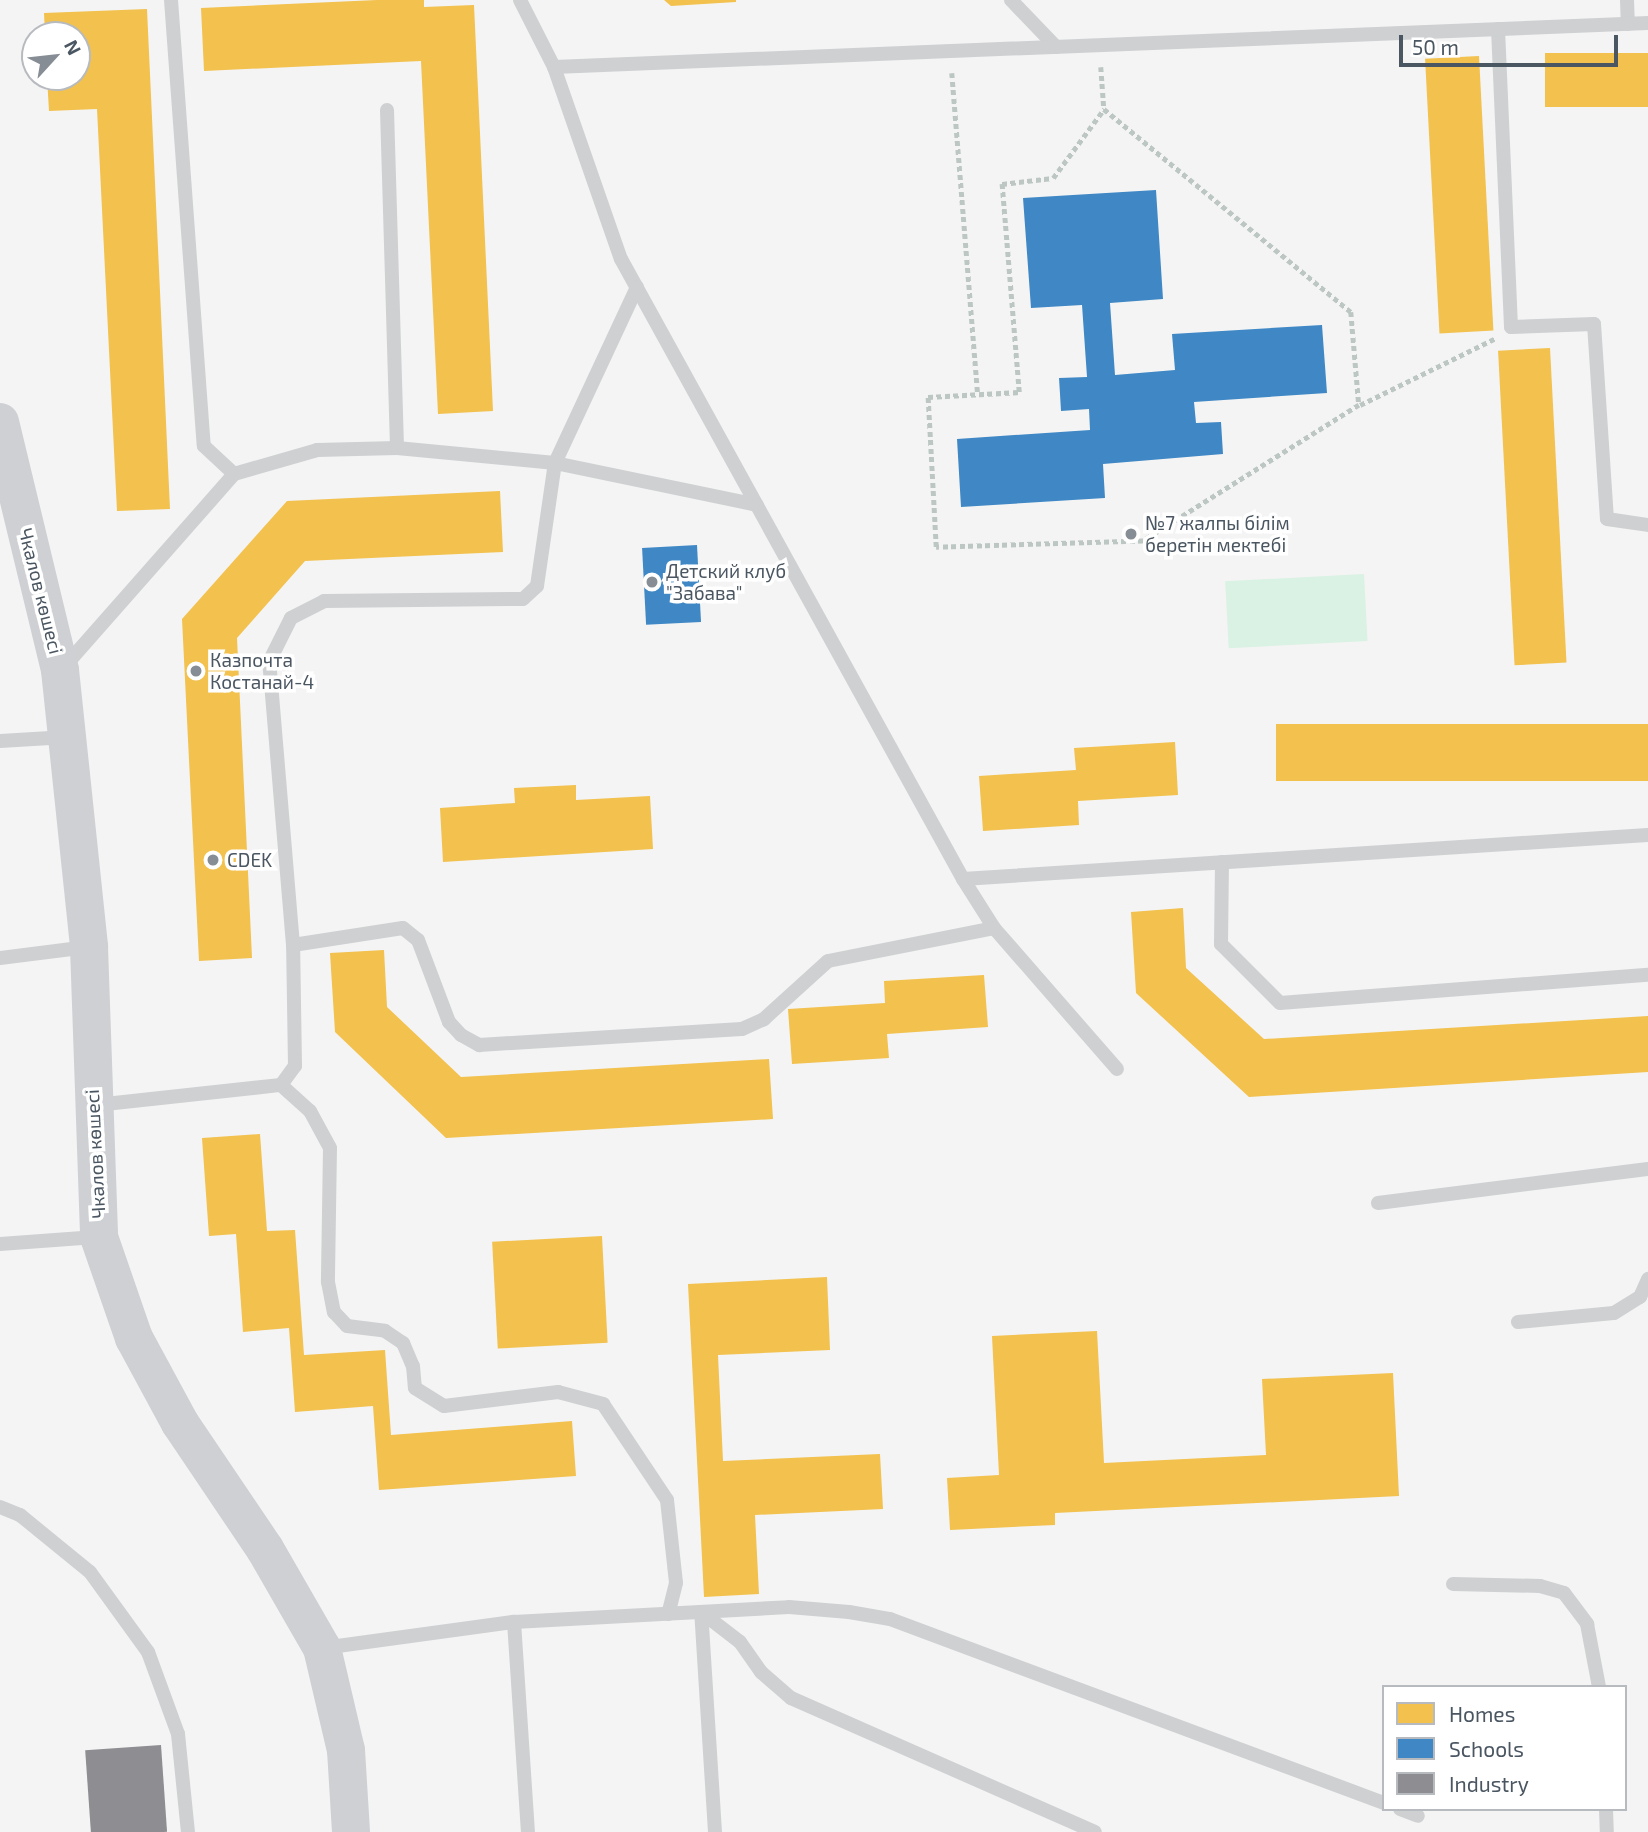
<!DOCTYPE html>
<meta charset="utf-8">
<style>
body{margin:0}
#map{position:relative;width:1648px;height:1832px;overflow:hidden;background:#f4f4f4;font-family:"Exo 2",sans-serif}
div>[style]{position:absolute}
.green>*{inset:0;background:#d9f2e3;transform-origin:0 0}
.homes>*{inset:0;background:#f2c14e;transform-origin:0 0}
.schools>*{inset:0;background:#3f88c5;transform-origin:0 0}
.industry>*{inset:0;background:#8d8d92;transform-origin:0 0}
.path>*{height:4.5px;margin-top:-2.25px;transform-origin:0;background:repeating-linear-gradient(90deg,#bcc7c4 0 5px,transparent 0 8.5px)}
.lane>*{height:14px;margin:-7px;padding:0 7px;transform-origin:7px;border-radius:7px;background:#ced0d2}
.secondary>*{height:38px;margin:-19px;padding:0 19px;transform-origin:19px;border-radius:19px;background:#ced0d4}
.dots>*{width:19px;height:19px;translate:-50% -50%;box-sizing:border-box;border:4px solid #fff;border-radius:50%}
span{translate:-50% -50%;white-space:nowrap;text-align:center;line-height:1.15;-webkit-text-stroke:7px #fff;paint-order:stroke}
.poi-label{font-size:19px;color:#4a5661}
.left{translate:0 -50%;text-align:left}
.street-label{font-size:19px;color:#4a5661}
.legend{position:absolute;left:1382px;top:1685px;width:245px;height:126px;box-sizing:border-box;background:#fff;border:2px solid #b7bbc0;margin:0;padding:9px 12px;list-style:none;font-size:21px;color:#4a5661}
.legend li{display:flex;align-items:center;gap:14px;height:35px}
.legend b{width:35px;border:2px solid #b7bbc0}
.north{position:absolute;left:21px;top:21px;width:70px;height:70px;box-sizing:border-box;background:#fff;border:2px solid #b7bbc0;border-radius:50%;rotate:63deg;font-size:19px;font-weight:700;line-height:28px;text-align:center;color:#4a5661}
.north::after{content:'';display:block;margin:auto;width:24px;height:32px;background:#868d94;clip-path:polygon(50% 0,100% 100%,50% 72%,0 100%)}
.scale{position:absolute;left:1399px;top:35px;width:219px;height:32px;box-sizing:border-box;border:4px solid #4a5661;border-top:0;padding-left:9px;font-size:21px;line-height:24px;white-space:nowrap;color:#4a5661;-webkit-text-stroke:5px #fff;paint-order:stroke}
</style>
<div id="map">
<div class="green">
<div style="left:1364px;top:574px;width:67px;height:139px;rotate:87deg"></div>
</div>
<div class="homes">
<div style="clip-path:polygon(377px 0,424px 0,424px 7px,474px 5px,493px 411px,438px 414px,421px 61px,204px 71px,201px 8px)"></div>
<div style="clip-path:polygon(664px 0,736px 0,736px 2px,671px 6px)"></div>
<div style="clip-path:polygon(147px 9px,170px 509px,117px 511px,97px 109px,49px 111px,47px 77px,77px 77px,77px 35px,45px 35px,44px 13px)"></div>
<div style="left:1648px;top:53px;width:54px;height:103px;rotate:90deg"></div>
<div style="left:1479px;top:56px;width:275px;height:54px;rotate:87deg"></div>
<div style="left:1550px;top:348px;width:315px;height:52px;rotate:87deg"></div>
<div style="clip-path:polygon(500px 491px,503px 552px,305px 561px,237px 638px,252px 958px,199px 961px,182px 619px,287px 501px)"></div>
<div style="left:1648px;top:724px;width:57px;height:372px;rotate:90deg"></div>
<div style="clip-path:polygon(1175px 742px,1178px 795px,1078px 801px,1079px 825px,983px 831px,979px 776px,1076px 770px,1074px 748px)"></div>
<div style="clip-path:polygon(576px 785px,576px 800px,650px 796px,653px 849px,443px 862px,440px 808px,515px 803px,514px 788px)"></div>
<div style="clip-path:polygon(1183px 908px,1186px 968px,1264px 1039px,1648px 1016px,1648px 1072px,1249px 1097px,1136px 993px,1131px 912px)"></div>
<div style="clip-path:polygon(384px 950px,387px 1007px,461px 1077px,769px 1059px,773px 1119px,446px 1138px,335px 1032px,330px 953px)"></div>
<div style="clip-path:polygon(984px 975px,988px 1027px,887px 1034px,889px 1058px,792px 1064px,788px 1009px,885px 1003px,884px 981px)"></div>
<div style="clip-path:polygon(260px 1134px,267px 1231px,295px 1230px,304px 1355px,385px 1350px,391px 1435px,572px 1421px,576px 1476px,379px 1490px,373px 1406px,295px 1412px,289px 1328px,243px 1332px,236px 1234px,209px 1236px,202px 1138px)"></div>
<div style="left:602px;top:1236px;width:107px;height:110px;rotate:87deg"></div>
<div style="clip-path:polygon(827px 1277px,830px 1350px,718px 1355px,723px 1461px,880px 1454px,883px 1509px,755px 1515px,759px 1594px,704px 1597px,688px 1284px)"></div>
<div style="clip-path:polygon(1097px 1331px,1104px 1463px,1266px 1455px,1262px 1379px,1393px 1373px,1399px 1496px,1055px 1513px,1055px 1525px,950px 1530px,947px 1478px,999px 1475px,992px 1336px)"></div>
</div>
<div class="schools">
<div style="clip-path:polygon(1156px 190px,1163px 299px,1110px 303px,1115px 375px,1175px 370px,1172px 334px,1322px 325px,1327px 393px,1194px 402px,1196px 423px,1221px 422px,1223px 454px,1103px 464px,1105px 498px,961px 507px,957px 439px,1090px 430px,1089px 409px,1061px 411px,1060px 394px,1059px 378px,1087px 377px,1082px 305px,1031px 308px,1023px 198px)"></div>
<div style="left:697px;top:545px;width:77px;height:55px;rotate:87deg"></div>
</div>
<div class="industry">
<div style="left:161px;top:1745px;width:87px;height:76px;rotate:86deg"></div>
</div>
<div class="path">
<div style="left:1101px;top:67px;width:42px;rotate:85.9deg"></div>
<div style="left:1104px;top:109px;width:320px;rotate:39.4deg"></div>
<div style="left:1351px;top:312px;width:93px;rotate:85.1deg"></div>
<div style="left:1359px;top:405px;width:255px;rotate:147.8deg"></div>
<div style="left:1143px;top:541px;width:207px;rotate:178.3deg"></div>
<div style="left:936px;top:547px;width:150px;rotate:-93.1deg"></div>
<div style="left:928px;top:397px;width:91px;rotate:-3.1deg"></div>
<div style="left:1019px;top:392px;width:209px;rotate:-94.7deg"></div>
<div style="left:1002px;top:184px;width:51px;rotate:-6.7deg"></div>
<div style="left:1053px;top:178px;width:86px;rotate:-53.5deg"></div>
<div style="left:952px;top:73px;width:322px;rotate:85.4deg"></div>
<div style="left:1360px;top:405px;width:152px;rotate:-26.2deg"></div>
</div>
<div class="lane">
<div style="left:171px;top:0;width:447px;rotate:85.8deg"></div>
<div style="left:204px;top:446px;width:41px;rotate:43deg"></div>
<div style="left:520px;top:0;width:75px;rotate:63.1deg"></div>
<div style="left:554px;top:67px;width:203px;rotate:70.8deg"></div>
<div style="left:621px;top:259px;width:708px;rotate:61.12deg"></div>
<div style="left:963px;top:879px;width:58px;rotate:57.7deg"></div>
<div style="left:994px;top:928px;width:187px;rotate:48.9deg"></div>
<div style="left:1011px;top:0;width:65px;rotate:46.2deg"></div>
<div style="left:1627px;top:0;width:24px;rotate:88deg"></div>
<div style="left:1498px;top:29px;width:298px;rotate:87.5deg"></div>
<div style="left:1511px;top:327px;width:83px;rotate:-2.1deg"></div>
<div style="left:1594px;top:324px;width:195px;rotate:86.2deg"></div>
<div style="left:1607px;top:519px;width:41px;rotate:8.3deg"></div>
<div style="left:554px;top:67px;width:1095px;rotate:-2.3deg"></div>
<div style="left:387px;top:110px;width:338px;rotate:88.3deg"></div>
<div style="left:64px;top:667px;width:257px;rotate:-48.6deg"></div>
<div style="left:234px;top:474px;width:86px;rotate:-16.1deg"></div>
<div style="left:317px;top:450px;width:80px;rotate:-1.4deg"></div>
<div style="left:397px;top:448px;width:159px;rotate:5.4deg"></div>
<div style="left:555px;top:463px;width:206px;rotate:11.7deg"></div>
<div style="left:0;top:741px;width:67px;rotate:-3.4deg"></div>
<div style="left:1222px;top:862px;width:82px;rotate:90.7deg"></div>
<div style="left:1221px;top:944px;width:83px;rotate:45deg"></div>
<div style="left:1280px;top:1003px;width:369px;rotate:-4.4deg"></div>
<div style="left:963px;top:879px;width:686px;rotate:-3.68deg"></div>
<div style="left:293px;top:945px;width:111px;rotate:-8.8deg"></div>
<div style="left:403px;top:928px;width:19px;rotate:39deg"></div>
<div style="left:418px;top:940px;width:88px;rotate:69.3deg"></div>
<div style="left:449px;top:1022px;width:18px;rotate:47deg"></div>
<div style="left:461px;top:1035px;width:21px;rotate:29deg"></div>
<div style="left:479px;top:1045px;width:263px;rotate:-3.5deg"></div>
<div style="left:742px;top:1029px;width:24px;rotate:-24deg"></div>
<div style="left:764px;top:1019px;width:86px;rotate:-42.2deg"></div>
<div style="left:828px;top:961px;width:169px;rotate:-11.2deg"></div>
<div style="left:0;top:958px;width:88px;rotate:-7.2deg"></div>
<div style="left:281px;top:1085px;width:39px;rotate:42deg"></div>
<div style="left:310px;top:1111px;width:42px;rotate:61.6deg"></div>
<div style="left:330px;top:1148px;width:134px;rotate:90.9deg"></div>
<div style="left:328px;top:1282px;width:31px;rotate:79deg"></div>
<div style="left:334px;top:1312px;width:19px;rotate:47deg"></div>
<div style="left:347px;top:1326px;width:38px;rotate:7deg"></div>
<div style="left:385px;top:1331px;width:22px;rotate:34deg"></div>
<div style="left:403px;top:1343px;width:25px;rotate:67deg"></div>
<div style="left:413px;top:1366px;width:22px;rotate:85deg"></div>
<div style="left:415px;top:1388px;width:34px;rotate:32deg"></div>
<div style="left:444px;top:1406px;width:115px;rotate:-7deg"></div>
<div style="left:558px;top:1392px;width:47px;rotate:14.9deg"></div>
<div style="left:603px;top:1404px;width:115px;rotate:56.3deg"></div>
<div style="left:667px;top:1500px;width:83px;rotate:83.8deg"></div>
<div style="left:676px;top:1583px;width:32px;rotate:104deg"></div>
<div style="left:96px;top:1105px;width:186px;rotate:-6.2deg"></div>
<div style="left:281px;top:1085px;width:24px;rotate:-54deg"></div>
<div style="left:295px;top:1066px;width:121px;rotate:-90.9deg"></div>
<div style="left:293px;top:945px;width:284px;rotate:-94.8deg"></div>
<div style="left:269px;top:662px;width:49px;rotate:-63.4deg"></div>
<div style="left:291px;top:618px;width:37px;rotate:-27deg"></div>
<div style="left:324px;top:601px;width:199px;rotate:-0.6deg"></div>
<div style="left:523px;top:599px;width:19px;rotate:-43deg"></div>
<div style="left:537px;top:586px;width:124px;rotate:-81.7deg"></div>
<div style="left:555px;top:463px;width:194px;rotate:-65deg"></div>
<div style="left:1378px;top:1203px;width:272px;rotate:-7.2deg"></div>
<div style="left:0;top:1244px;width:96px;rotate:-4.2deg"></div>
<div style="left:1518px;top:1322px;width:96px;rotate:-5.4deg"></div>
<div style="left:1614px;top:1313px;width:31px;rotate:-32deg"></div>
<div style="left:1640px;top:1297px;width:20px;rotate:-66deg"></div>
<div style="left:0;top:1507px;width:22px;rotate:22deg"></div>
<div style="left:20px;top:1515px;width:90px;rotate:39.2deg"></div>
<div style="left:90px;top:1572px;width:99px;rotate:54.1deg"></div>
<div style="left:148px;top:1652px;width:87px;rotate:69.9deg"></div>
<div style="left:178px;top:1734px;width:99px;rotate:84.2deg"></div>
<div style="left:1453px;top:1584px;width:87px;rotate:1.3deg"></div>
<div style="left:1540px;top:1586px;width:25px;rotate:16deg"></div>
<div style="left:1564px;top:1593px;width:39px;rotate:53deg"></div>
<div style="left:1587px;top:1624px;width:64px;rotate:79.2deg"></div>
<div style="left:514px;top:1622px;width:210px;rotate:86.2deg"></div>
<div style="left:323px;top:1648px;width:193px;rotate:-7.8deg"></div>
<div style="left:514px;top:1622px;width:275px;rotate:-3.1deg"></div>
<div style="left:789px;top:1607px;width:60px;rotate:4.8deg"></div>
<div style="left:849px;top:1612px;width:42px;rotate:9.7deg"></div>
<div style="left:890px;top:1619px;width:527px;rotate:20.43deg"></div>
<div style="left:1400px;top:1809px;width:19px;rotate:21deg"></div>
<div style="left:1606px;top:1809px;width:23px;rotate:88deg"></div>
<div style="left:715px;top:1832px;width:220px;rotate:-93.6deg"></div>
<div style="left:701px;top:1612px;width:49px;rotate:37.6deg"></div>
<div style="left:740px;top:1642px;width:37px;rotate:55deg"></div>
<div style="left:761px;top:1672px;width:40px;rotate:41deg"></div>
<div style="left:791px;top:1698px;width:332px;rotate:23.8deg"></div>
</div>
<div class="secondary">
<div style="left:0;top:422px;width:255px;rotate:76.4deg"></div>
<div style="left:60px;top:670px;width:279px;rotate:84deg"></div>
<div style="left:89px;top:947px;width:290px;rotate:88deg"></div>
<div style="left:99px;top:1237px;width:107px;rotate:70.9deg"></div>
<div style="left:134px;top:1338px;width:97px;rotate:61.6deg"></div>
<div style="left:180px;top:1423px;width:152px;rotate:56deg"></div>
<div style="left:265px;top:1549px;width:114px;rotate:60.1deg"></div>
<div style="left:322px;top:1648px;width:105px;rotate:76.8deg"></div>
<div style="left:346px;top:1750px;width:82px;rotate:86.5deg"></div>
</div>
<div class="dots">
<div style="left:1131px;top:534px;background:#868d94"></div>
<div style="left:652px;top:582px;background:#868d94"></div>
<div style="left:196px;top:671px;background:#868d94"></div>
<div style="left:213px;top:860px;background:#868d94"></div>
</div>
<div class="poi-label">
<span class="left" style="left:1145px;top:534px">№7 жалпы білім<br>беретін мектебі</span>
<span class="left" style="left:666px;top:582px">Детский клуб<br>"Забава"</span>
<span class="left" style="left:210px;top:671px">Казпочта<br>Костанай-4</span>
<span class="left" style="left:227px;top:860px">CDEK</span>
</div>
<div class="street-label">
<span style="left:41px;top:591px;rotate:76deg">Чкалов көшесі</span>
<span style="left:95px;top:1154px;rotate:-93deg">Чкалов көшесі</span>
</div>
<ul class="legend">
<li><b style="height:19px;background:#f2c14e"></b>Homes</li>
<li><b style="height:19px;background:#3f88c5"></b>Schools</li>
<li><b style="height:19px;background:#8d8d92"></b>Industry</li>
</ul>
<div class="north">N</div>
<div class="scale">50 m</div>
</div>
